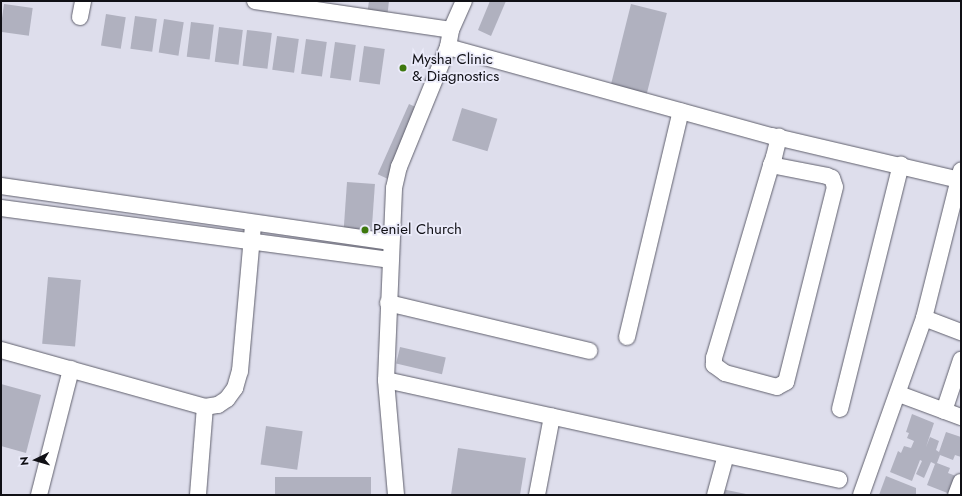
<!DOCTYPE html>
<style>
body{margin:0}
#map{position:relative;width:962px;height:496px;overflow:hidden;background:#dedeec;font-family:Jost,sans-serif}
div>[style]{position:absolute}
.building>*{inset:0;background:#b0b1bf;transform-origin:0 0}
.roads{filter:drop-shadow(0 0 1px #60606d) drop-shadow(0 0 1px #60606d)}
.minor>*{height:16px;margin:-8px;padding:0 8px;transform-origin:8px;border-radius:8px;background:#fff}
.dots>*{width:11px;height:11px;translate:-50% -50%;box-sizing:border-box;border:2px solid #ebebfa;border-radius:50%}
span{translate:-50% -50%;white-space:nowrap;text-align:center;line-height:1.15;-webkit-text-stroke:3.5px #ebebfa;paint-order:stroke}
.poi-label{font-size:15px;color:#101015}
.left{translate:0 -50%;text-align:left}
.frame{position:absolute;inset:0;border:2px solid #101015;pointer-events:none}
.north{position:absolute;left:16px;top:440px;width:40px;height:40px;-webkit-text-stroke:3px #ebebfa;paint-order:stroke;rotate:265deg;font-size:11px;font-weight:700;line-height:16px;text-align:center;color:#101015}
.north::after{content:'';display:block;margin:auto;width:14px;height:18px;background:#101015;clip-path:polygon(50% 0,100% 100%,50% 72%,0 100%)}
</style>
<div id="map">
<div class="building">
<div style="clip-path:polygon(369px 1px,389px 1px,387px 18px,367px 15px)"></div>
<div style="clip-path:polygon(490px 1px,506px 1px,491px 36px,478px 30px)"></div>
<div style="left:4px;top:4px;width:29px;height:28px;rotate:8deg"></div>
<div style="left:631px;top:4px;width:37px;height:87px;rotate:14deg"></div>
<div style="left:106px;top:14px;width:20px;height:32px;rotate:9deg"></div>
<div style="left:135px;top:16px;width:22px;height:33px;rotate:8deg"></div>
<div style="left:164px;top:19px;width:20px;height:34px;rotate:9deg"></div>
<div style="left:191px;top:22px;width:23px;height:35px;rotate:7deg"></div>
<div style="left:219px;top:27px;width:24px;height:35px;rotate:7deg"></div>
<div style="left:247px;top:30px;width:25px;height:36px;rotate:7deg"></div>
<div style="left:277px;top:36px;width:22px;height:34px;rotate:8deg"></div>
<div style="left:306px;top:39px;width:21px;height:35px;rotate:8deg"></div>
<div style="left:335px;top:42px;width:21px;height:36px;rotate:8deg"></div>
<div style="left:364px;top:46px;width:21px;height:36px;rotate:8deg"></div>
<div style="left:409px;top:104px;width:12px;height:77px;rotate:24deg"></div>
<div style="left:462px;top:108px;width:37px;height:34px;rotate:17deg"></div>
<div style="left:347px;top:182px;width:28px;height:48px;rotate:4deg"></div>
<div style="left:48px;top:277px;width:33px;height:67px;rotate:5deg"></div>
<div style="left:400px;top:347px;width:47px;height:17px;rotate:13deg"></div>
<div style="clip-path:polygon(1px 384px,41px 395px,26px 453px,1px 446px)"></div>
<div style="clip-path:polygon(912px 414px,934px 423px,926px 447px,930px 437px,939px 441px,936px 450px,939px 452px,946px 432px,961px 437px,961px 457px,955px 455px,953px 460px,940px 455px,937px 463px,950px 468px,948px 473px,956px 476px,950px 494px,927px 485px,935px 464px,931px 462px,924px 478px,916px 474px,922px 461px,920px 460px,912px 481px,890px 472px,898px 451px,901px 453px,904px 446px,911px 448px,914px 441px,907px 438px,909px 433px,906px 432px)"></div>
<div style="left:266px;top:426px;width:37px;height:39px;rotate:8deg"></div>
<div style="clip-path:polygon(458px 448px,526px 458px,520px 495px,451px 495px)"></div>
<div style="clip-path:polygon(886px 476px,916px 488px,916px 495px,879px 495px)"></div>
<div style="left:371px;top:477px;width:18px;height:96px;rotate:90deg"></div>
<div style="clip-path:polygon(717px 488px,746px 494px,746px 495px,716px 495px)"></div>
</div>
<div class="roads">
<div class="minor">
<div style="left:255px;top:1px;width:198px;rotate:8.4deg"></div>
<div style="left:80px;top:17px;width:16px;rotate:-79deg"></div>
<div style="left:448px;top:47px;width:336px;rotate:15.4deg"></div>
<div style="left:772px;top:136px;width:192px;rotate:13.2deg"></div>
<div style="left:771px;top:165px;width:57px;rotate:11.1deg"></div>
<div style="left:827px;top:176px;width:5px;rotate:22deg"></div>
<div style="left:832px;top:178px;width:9px;rotate:72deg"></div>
<div style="left:835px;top:187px;width:201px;rotate:104.1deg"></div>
<div style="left:786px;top:382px;width:10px;rotate:151deg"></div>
<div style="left:777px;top:387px;width:54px;rotate:-164.9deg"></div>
<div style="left:725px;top:373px;width:14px;rotate:-144deg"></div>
<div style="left:714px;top:365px;width:7px;rotate:-90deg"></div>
<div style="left:714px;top:358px;width:201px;rotate:-73.5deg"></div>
<div style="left:771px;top:165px;width:9px;rotate:-69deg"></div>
<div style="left:774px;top:157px;width:21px;rotate:-76deg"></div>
<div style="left:1px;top:186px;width:394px;rotate:8.2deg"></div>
<div style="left:1px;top:208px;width:392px;rotate:7.6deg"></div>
<div style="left:388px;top:303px;width:207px;rotate:13.4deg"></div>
<div style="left:924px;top:318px;width:40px;rotate:21deg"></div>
<div style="left:627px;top:337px;width:232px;rotate:-76.6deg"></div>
<div style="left:1px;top:350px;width:212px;rotate:15.6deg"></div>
<div style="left:205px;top:407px;width:13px;rotate:-9deg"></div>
<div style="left:218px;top:405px;width:11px;rotate:-34deg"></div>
<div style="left:227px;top:399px;width:14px;rotate:-54deg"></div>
<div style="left:235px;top:388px;width:18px;rotate:-74deg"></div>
<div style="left:240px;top:371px;width:148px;rotate:-84.9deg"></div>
<div style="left:386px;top:380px;width:464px;rotate:12.4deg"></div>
<div style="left:899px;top:394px;width:66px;rotate:20.4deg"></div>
<div style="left:840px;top:409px;width:252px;rotate:-76deg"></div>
<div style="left:944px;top:411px;width:54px;rotate:-71.6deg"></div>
<div style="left:39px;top:495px;width:130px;rotate:-75.7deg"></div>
<div style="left:198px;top:495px;width:88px;rotate:-85.5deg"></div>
<div style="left:396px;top:495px;width:115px;rotate:-95deg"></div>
<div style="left:386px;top:380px;width:192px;rotate:-87.6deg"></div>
<div style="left:394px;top:188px;width:22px;rotate:-77deg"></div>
<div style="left:399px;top:167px;width:130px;rotate:-67.8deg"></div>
<div style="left:448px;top:47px;width:17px;rotate:-80deg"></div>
<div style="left:451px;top:30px;width:32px;rotate:-66deg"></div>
<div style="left:537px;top:495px;width:80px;rotate:-79.2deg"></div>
<div style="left:715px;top:495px;width:41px;rotate:-74.6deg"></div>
<div style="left:861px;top:495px;width:188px;rotate:-70.4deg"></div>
<div style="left:924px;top:318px;width:152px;rotate:-75.9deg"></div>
<div style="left:956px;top:495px;width:14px;rotate:-69deg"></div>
</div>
</div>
<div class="dots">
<div style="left:403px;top:68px;background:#3e780e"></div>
<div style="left:365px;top:230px;background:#3e780e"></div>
</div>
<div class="poi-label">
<span class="left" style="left:412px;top:68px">Mysha Clinic<br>&amp; Diagnostics</span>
<span class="left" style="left:373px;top:230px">Peniel Church</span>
</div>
<div class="frame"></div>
<div class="north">N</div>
</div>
